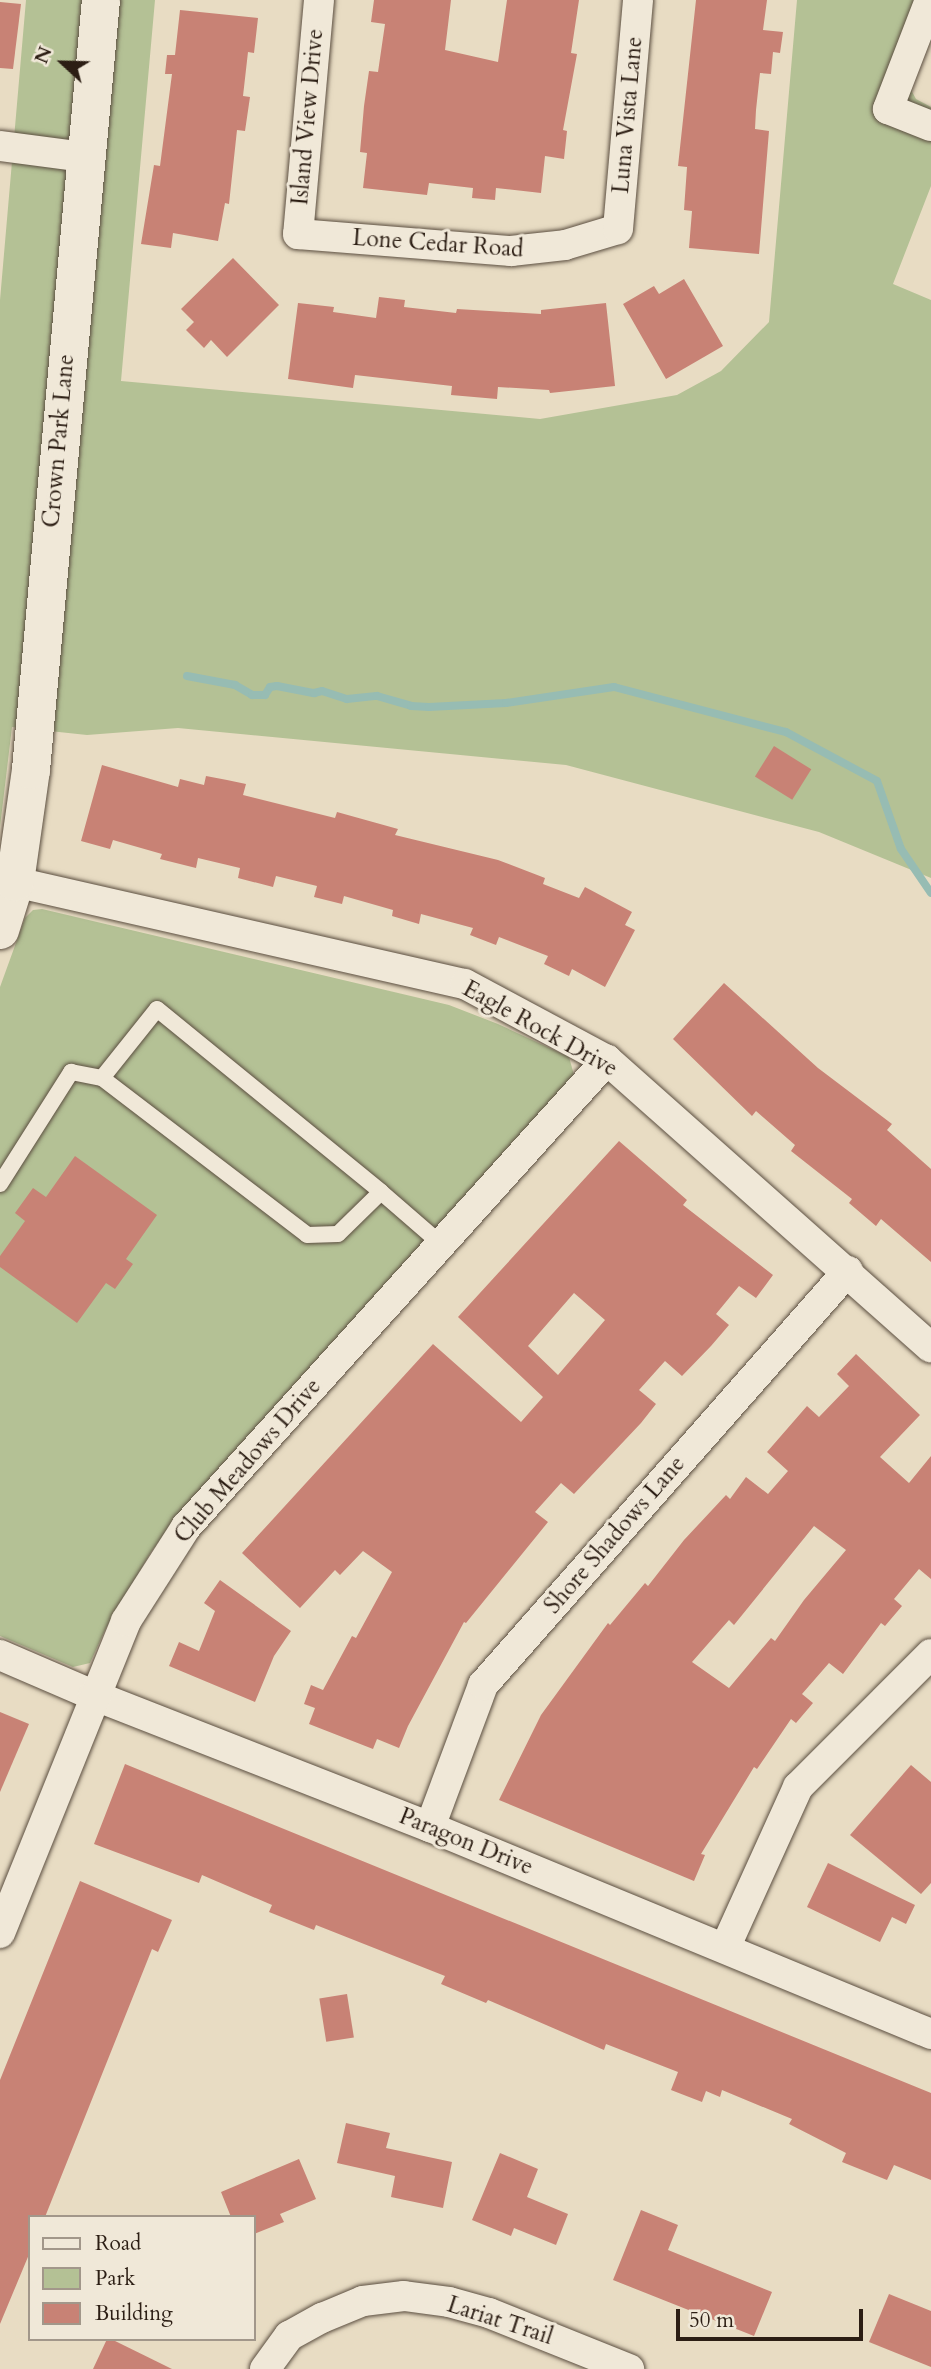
<!DOCTYPE html>
<style>
body{margin:0}
#map{position:relative;width:931px;height:2369px;overflow:hidden;background:#e8dcc3;font-family:Cardo,serif}
div>[style]{position:absolute}
.green>*{inset:0;background:#b4c195}
.stream>*{height:8px;margin:-4px;padding:0 4px;transform-origin:4px;border-radius:4px;background:#97bcb3}
.building>*{inset:0;background:#c88275;transform-origin:0 0}
.roads{filter:drop-shadow(0 0 2px #5b4e40) drop-shadow(0 0 2px #5b4e40)}
.lane>*{height:16px;margin:-8px;padding:0 8px;transform-origin:8px;border-radius:8px;background:#f0e8d8}
.street>*{height:30px;margin:-15px;padding:0 15px;transform-origin:15px;border-radius:15px;background:#f0e8d8}
.secondary>*{height:38px;margin:-19px;padding:0 19px;transform-origin:19px;border-radius:19px;background:#f0e8d8}
span{translate:-50% -50%;white-space:nowrap;text-align:center;line-height:1.15;-webkit-text-stroke:6px #f0e8d8;paint-order:stroke}
.street-label{font-size:23px;color:#2c1e14}
.legend{position:absolute;left:28px;top:2215px;width:228px;height:126px;box-sizing:border-box;background:#f0e8d8;border:2px solid #a2978a;margin:0;padding:9px 12px;list-style:none;font-size:21px;color:#2c1e14}
.legend li{display:flex;align-items:center;gap:14px;height:35px}
.legend b{width:35px;border:2px solid #a2978a}
.north{position:absolute;left:28px;top:28px;width:70px;height:70px;-webkit-text-stroke:5px #f0e8d8;paint-order:stroke;rotate:292deg;font-size:19px;font-weight:700;line-height:28px;text-align:center;color:#2c1e14}
.north::after{content:'';display:block;margin:auto;width:24px;height:32px;background:#2c1e14;clip-path:polygon(50% 0,100% 100%,50% 72%,0 100%)}
.scale{position:absolute;left:676px;top:2309px;width:187px;height:32px;box-sizing:border-box;border:4px solid #2c1e14;border-top:0;padding-left:9px;font-size:21px;line-height:24px;white-space:nowrap;color:#2c1e14;-webkit-text-stroke:5px #f0e8d8;paint-order:stroke}
</style>
<div id="map">
<div class="green">
<div style="clip-path:polygon(26px 0,155px 0,121px 381px,540px 419px,677px 395px,721px 371px,769px 322px,797px 0,931px 0,931px 39px,910px 88px,916px 99px,931px 107px,931px 186px,893px 284px,931px 300px,931px 878px,819px 832px,566px 765px,178px 728px,87px 735px,12px 727px,0 827px,0 300px)"></div>
<div style="clip-path:polygon(42px 909px,449px 1005px,498px 1024px,569px 1057px,574px 1075px,185px 1506px,151px 1552px,106px 1628px,90px 1663px,73px 1667px,0 1636px,0 987px,25px 918px,33px 910px)"></div>
</div>
<div class="stream">
<div style="left:187px;top:676px;width:49px;rotate:10.6deg"></div>
<div style="left:235px;top:685px;width:20px;rotate:30deg"></div>
<div style="left:252px;top:695px;width:13px"></div>
<div style="left:265px;top:695px;width:9px;rotate:-58deg"></div>
<div style="left:270px;top:687px;width:7px;rotate:-8deg"></div>
<div style="left:277px;top:686px;width:38px;rotate:11deg"></div>
<div style="left:314px;top:693px;width:8px;rotate:-14deg"></div>
<div style="left:322px;top:691px;width:26px;rotate:18deg"></div>
<div style="left:347px;top:699px;width:30px;rotate:-6deg"></div>
<div style="left:377px;top:696px;width:35px;rotate:16deg"></div>
<div style="left:411px;top:706px;width:18px;rotate:3deg"></div>
<div style="left:429px;top:707px;width:77px;rotate:-3deg"></div>
<div style="left:506px;top:703px;width:109px;rotate:-8.4deg"></div>
<div style="left:614px;top:687px;width:178px;rotate:14.7deg"></div>
<div style="left:786px;top:732px;width:103px;rotate:28.3deg"></div>
<div style="left:877px;top:781px;width:72px;rotate:70.6deg"></div>
<div style="left:901px;top:849px;width:53px;rotate:55.7deg"></div>
</div>
<div class="building">
<div style="clip-path:polygon(374px 0,451px 0,445px 50px,498px 62px,507px 0,579px 0,571px 53px,577px 54px,563px 130px,567px 131px,564px 159px,545px 156px,541px 193px,496px 188px,495px 200px,472px 198px,473px 188px,429px 183px,427px 195px,363px 188px,367px 153px,360px 152px,364px 106px,369px 71px,378px 72px,385px 24px,371px 22px)"></div>
<div style="clip-path:polygon(696px 0,767px 0,763px 30px,783px 32px,780px 53px,773px 52px,771px 74px,760px 73px,756px 110px,755px 129px,769px 131px,759px 254px,689px 248px,692px 211px,684px 210px,687px 167px,678px 166px)"></div>
<div style="clip-path:polygon(0 2px,21px 4px,13px 69px,0 68px)"></div>
<div style="clip-path:polygon(180px 10px,258px 18px,254px 53px,248px 52px,243px 96px,250px 97px,245px 131px,237px 130px,229px 204px,225px 203px,218px 241px,173px 233px,171px 248px,141px 244px,154px 165px,160px 166px,172px 74px,165px 74px,167px 55px,175px 55px)"></div>
<div style="clip-path:polygon(233px 258px,279px 305px,227px 357px,211px 340px,204px 348px,186px 330px,194px 322px,181px 309px)"></div>
<div style="clip-path:polygon(684px 279px,723px 346px,666px 379px,623px 304px,654px 286px,659px 294px)"></div>
<div style="clip-path:polygon(379px 297px,405px 300px,404px 307px,456px 313px,457px 309px,541px 314px,541px 310px,606px 303px,615px 386px,550px 393px,549px 390px,498px 387px,497px 399px,451px 395px,452px 386px,355px 375px,353px 388px,288px 379px,298px 303px,334px 307px,333px 312px,376px 318px)"></div>
<div style="left:774px;top:746px;width:44px;height:36px;rotate:32deg"></div>
<div style="clip-path:polygon(102px 765px,178px 787px,180px 779px,204px 785px,206px 776px,227px 780px,246px 784px,243px 795px,335px 818px,337px 812px,398px 829px,395px 835px,498px 860px,545px 878px,543px 884px,579px 898px,585px 887px,632px 912px,625px 925px,635px 930px,605px 987px,572px 969px,569px 976px,544px 964px,548px 956px,499px 937px,496px 945px,470px 935px,473px 928px,421px 914px,419px 924px,392px 916px,393px 910px,344px 896px,342px 904px,314px 897px,317px 886px,276px 876px,273px 887px,238px 878px,240px 868px,198px 858px,196px 868px,160px 859px,162px 854px,113px 840px,110px 849px,81px 841px)"></div>
<div style="clip-path:polygon(724px 983px,818px 1068px,892px 1124px,887px 1130px,931px 1169px,931px 1262px,881px 1219px,876px 1226px,849px 1203px,852px 1199px,791px 1151px,795px 1145px,756px 1111px,752px 1116px,673px 1039px)"></div>
<div style="clip-path:polygon(evenodd,619px 1141px,687px 1200px,683px 1205px,773px 1275px,756px 1298px,739px 1286px,716px 1314px,729px 1325px,711px 1346px,682px 1376px,665px 1361px,639px 1390px,656px 1404px,641px 1423px,574px 1494px,561px 1483px,535px 1512px,548px 1522px,466px 1623px,464px 1622px,408px 1726px,399px 1748px,377px 1739px,373px 1749px,309px 1724px,315px 1708px,304px 1704px,311px 1685px,323px 1690px,352px 1636px,356px 1638px,392px 1572px,363px 1551px,340px 1575px,335px 1570px,300px 1608px,242px 1553px,433px 1344px,521px 1422px,543px 1397px,458px 1317px,619px 1141px,574px 1293px,605px 1320px,558px 1375px,528px 1346px,574px 1293px)"></div>
<div style="clip-path:polygon(75px 1156px,157px 1215px,126px 1259px,133px 1264px,115px 1289px,106px 1283px,77px 1323px,0 1267px,0 1256px,25px 1221px,15px 1213px,33px 1188px,46px 1197px)"></div>
<div style="clip-path:polygon(evenodd,856px 1354px,920px 1415px,880px 1457px,909px 1483px,931px 1456px,931px 1579px,919px 1569px,894px 1599px,902px 1606px,885px 1626px,881px 1623px,843px 1674px,829px 1663px,802px 1694px,813px 1703px,796px 1723px,791px 1719px,757px 1769px,754px 1767px,701px 1854px,705px 1855px,694px 1881px,499px 1800px,541px 1715px,608px 1623px,610px 1625px,645px 1583px,648px 1586px,684px 1540px,726px 1495px,730px 1499px,746px 1477px,768px 1494px,788px 1471px,767px 1452px,807px 1406px,819px 1417px,849px 1386px,837px 1374px,856px 1354px,814px 1526px,846px 1550px,804px 1600px,775px 1641px,771px 1638px,729px 1688px,692px 1662px,729px 1620px,734px 1625px,814px 1526px)"></div>
<div style="clip-path:polygon(220px 1580px,291px 1631px,274px 1656px,255px 1702px,169px 1666px,179px 1642px,199px 1651px,215px 1611px,204px 1603px)"></div>
<div style="clip-path:polygon(0 1712px,29px 1724px,0 1792px)"></div>
<div style="clip-path:polygon(125px 1764px,931px 2093px,931px 2180px,894px 2165px,887px 2180px,842px 2162px,846px 2153px,789px 2124px,792px 2119px,722px 2090px,720px 2097px,706px 2091px,702px 2102px,671px 2090px,678px 2072px,606px 2044px,604px 2050px,488px 2000px,486px 2003px,441px 1984px,445px 1976px,316px 1925px,314px 1930px,269px 1912px,272px 1905px,202px 1875px,199px 1883px,94px 1844px)"></div>
<div style="clip-path:polygon(911px 1765px,931px 1782px,931px 1883px,921px 1894px,850px 1835px)"></div>
<div style="clip-path:polygon(828px 1863px,915px 1905px,906px 1924px,892px 1917px,880px 1942px,807px 1907px)"></div>
<div style="clip-path:polygon(80px 1881px,172px 1920px,158px 1952px,152px 1949px,45px 2217px,30px 2217px,30px 2252px,0 2324px,0 2080px)"></div>
<div style="left:347px;top:1994px;width:44px;height:28px;rotate:81deg"></div>
<div style="clip-path:polygon(346px 2123px,390px 2133px,386px 2148px,452px 2162px,443px 2208px,391px 2197px,395px 2176px,337px 2163px)"></div>
<div style="clip-path:polygon(500px 2153px,538px 2169px,527px 2197px,568px 2214px,556px 2245px,514px 2228px,511px 2236px,472px 2220px)"></div>
<div style="clip-path:polygon(299px 2159px,316px 2199px,280px 2214px,284px 2222px,254px 2234px,254px 2217px,231px 2217px,221px 2192px)"></div>
<div style="clip-path:polygon(641px 2210px,678px 2225px,668px 2250px,772px 2292px,754px 2336px,613px 2280px)"></div>
<div style="clip-path:polygon(889px 2294px,931px 2311px,931px 2367px,869px 2342px)"></div>
<div style="clip-path:polygon(107px 2339px,111px 2339px,172px 2369px,93px 2369px)"></div>
</div>
<div class="roads">
<div class="lane">
<div style="left:102px;top:1078px;width:88px;rotate:-51.4deg"></div>
<div style="left:157px;top:1009px;width:289px;rotate:39.2deg"></div>
<div style="left:381px;top:1192px;width:79px;rotate:40.9deg"></div>
<div style="left:0;top:1184px;width:133px;rotate:-57.6deg"></div>
<div style="left:71px;top:1072px;width:32px;rotate:11deg"></div>
<div style="left:102px;top:1078px;width:258px;rotate:37.4deg"></div>
<div style="left:307px;top:1235px;width:31px;rotate:-2deg"></div>
<div style="left:338px;top:1234px;width:60px;rotate:-44.3deg"></div>
</div>
<div class="street">
<div style="left:319px;top:0;width:235px;rotate:95.1deg"></div>
<div style="left:298px;top:234px;width:214px;rotate:4.6deg"></div>
<div style="left:511px;top:251px;width:54px;rotate:-6.3deg"></div>
<div style="left:565px;top:245px;width:55px;rotate:-16.8deg"></div>
<div style="left:618px;top:229px;width:230px;rotate:-85deg"></div>
<div style="left:930px;top:0;width:117px;rotate:111.1deg"></div>
<div style="left:888px;top:109px;width:46px;rotate:21.6deg"></div>
<div style="left:0;top:146px;width:86px;rotate:7.4deg"></div>
<div style="left:15px;top:882px;width:461px;rotate:12.8deg"></div>
<div style="left:465px;top:984px;width:161px;rotate:28.2deg"></div>
<div style="left:607px;top:1060px;width:433px;rotate:41.6deg"></div>
<div style="left:0;top:1655px;width:101px;rotate:23.3deg"></div>
<div style="left:93px;top:1695px;width:362px;rotate:21.4deg"></div>
<div style="left:430px;top:1827px;width:542px;rotate:22.45deg"></div>
<div style="left:430px;top:1827px;width:152px;rotate:-69.5deg"></div>
<div style="left:483px;top:1685px;width:552px;rotate:-48.6deg"></div>
<div style="left:0;top:1933px;width:336px;rotate:-68deg"></div>
<div style="left:126px;top:1621px;width:112px;rotate:-57.4deg"></div>
<div style="left:186px;top:1527px;width:629px;rotate:-47.97deg"></div>
<div style="left:725px;top:1948px;width:177px;rotate:-65.6deg"></div>
<div style="left:798px;top:1787px;width:188px;rotate:-45deg"></div>
<div style="left:265px;top:2369px;width:41px;rotate:-54deg"></div>
<div style="left:289px;top:2336px;width:38px;rotate:-29deg"></div>
<div style="left:322px;top:2318px;width:44px;rotate:-22.5deg"></div>
<div style="left:363px;top:2301px;width:41px;rotate:-7deg"></div>
<div style="left:404px;top:2296px;width:45px;rotate:7.6deg"></div>
<div style="left:449px;top:2302px;width:41px;rotate:15.4deg"></div>
<div style="left:489px;top:2313px;width:151px;rotate:21.8deg"></div>
</div>
<div class="secondary">
<div style="left:0;top:930px;width:50px;rotate:-72.6deg"></div>
<div style="left:15px;top:882px;width:113px;rotate:-81.9deg"></div>
<div style="left:31px;top:770px;width:773px;rotate:-84.81deg"></div>
</div>
</div>
<div class="street-label">
<span style="left:628px;top:115px;rotate:-85deg">Luna Vista Lane</span>
<span style="left:308px;top:117px;rotate:-85deg">Island View Drive</span>
<span style="left:438px;top:244px;rotate:4deg">Lone Cedar Road</span>
<span style="left:59px;top:441px;rotate:-85deg">Crown Park Lane</span>
<span style="left:540px;top:1029px;rotate:29deg">Eagle Rock Drive</span>
<span style="left:248px;top:1461px;rotate:-49deg">Club Meadows Drive</span>
<span style="left:615px;top:1535px;rotate:-49deg">Shore Shadows Lane</span>
<span style="left:466px;top:1842px;rotate:22deg">Paragon Drive</span>
<span style="left:500px;top:2321px;rotate:18deg">Lariat Trail</span>
</div>
<ul class="legend">
<li><b style="height:9px;background:#f0e8d8"></b>Road</li>
<li><b style="height:19px;background:#b4c195"></b>Park</li>
<li><b style="height:19px;background:#c88275"></b>Building</li>
</ul>
<div class="north">N</div>
<div class="scale">50 m</div>
</div>
